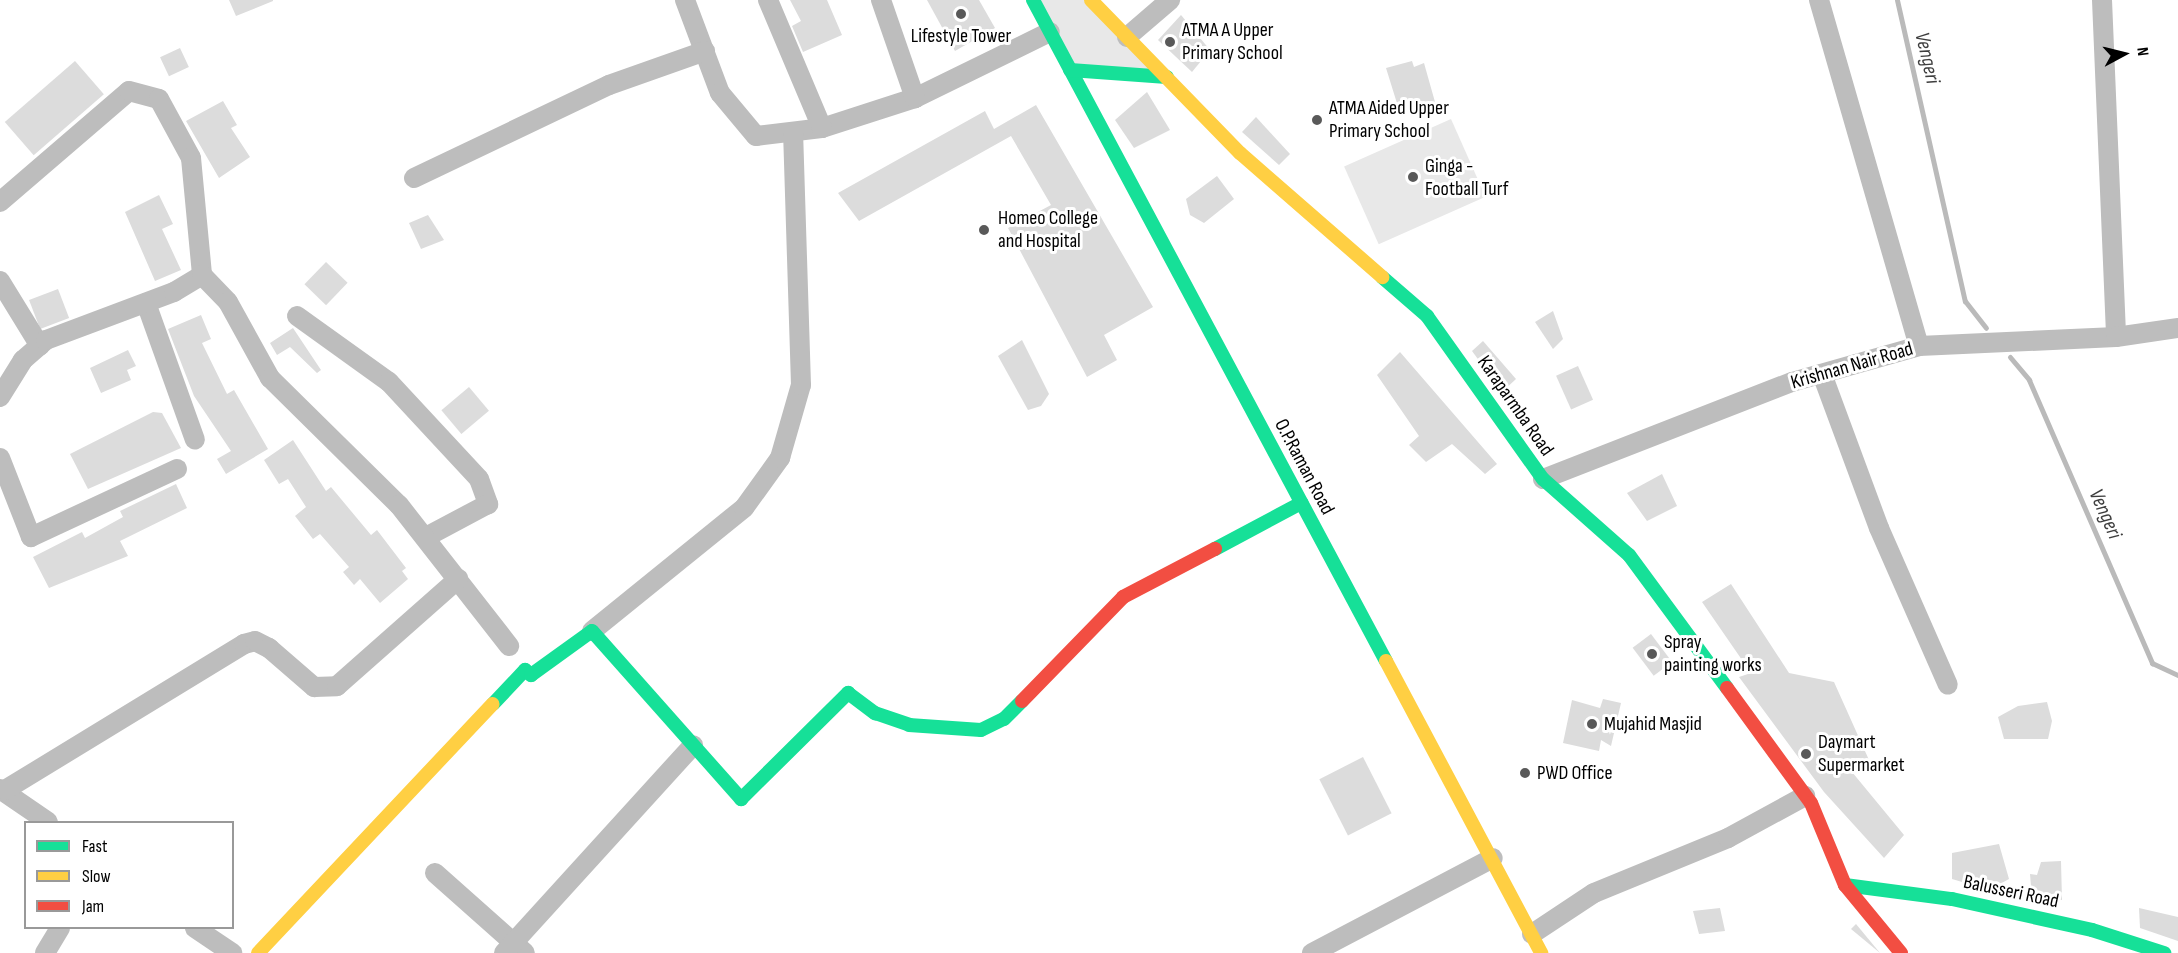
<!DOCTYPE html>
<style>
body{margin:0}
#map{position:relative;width:2178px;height:953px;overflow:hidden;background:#fff;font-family:"Sofia Sans Condensed",sans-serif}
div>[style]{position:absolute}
.green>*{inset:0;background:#e8e8e8;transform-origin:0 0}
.stream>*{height:5px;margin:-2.5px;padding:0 2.5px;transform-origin:2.5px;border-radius:2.5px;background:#bababa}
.building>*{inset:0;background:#dcdcdc;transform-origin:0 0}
.street>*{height:20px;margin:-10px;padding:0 10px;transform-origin:10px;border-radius:10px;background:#bdbdbd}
.fast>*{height:14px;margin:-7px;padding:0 7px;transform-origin:7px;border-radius:7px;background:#16e098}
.slow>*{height:14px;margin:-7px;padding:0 7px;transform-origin:7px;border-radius:7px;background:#ffcf43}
.jam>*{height:14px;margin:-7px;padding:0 7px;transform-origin:7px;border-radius:7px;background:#f24e42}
.dots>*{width:16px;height:16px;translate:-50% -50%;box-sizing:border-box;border:3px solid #fff;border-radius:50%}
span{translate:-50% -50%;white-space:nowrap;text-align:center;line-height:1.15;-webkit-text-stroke:6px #fff;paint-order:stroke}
.poi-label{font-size:20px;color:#000}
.left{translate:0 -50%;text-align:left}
.street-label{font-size:20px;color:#000}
.water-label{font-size:21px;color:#3e3e3e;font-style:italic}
.legend{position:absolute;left:24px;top:821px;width:210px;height:108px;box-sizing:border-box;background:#fff;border:2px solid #999;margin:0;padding:8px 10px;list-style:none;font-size:18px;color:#000}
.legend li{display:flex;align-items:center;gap:12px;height:30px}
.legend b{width:30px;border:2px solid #999}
.north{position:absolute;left:2094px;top:24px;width:60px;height:60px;-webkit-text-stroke:4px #fff;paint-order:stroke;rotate:83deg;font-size:16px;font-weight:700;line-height:24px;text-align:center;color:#000}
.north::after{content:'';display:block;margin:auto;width:21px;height:27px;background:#000;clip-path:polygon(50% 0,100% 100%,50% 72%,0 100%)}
</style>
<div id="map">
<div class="green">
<div style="clip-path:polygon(1036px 0,1086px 0,1153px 71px,1070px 70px)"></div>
<div style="left:1451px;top:119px;width:85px;height:117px;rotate:66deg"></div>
</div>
<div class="stream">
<div style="left:1897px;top:0;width:309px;rotate:77.3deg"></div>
<div style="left:1965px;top:301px;width:34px;rotate:52deg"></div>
<div style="left:2010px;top:357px;width:30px;rotate:50deg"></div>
<div style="left:2029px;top:380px;width:309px;rotate:66.5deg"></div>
<div style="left:2152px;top:663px;width:29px;rotate:25deg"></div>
</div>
<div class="building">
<div style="clip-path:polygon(229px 0,273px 0,273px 1px,236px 16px)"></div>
<div style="clip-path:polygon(790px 0,827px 0,842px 35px,803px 52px,792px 26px,801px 21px)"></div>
<div style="clip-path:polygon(927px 0,979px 0,995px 28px,955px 51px)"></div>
<div style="clip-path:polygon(1181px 15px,1210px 50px,1192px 72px,1158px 40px)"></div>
<div style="left:180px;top:48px;width:21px;height:22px;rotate:65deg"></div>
<div style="left:75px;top:61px;width:44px;height:93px;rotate:49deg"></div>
<div style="clip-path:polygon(1412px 61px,1414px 67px,1424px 63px,1435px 102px,1400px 113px,1386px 68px)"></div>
<div style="clip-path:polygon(1147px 92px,1170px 130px,1134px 148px,1115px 120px)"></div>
<div style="clip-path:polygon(223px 101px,237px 125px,231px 128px,250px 157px,219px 178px,186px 121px)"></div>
<div style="clip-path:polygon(1036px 105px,1153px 307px,1104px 335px,1117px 360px,1087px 377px,1008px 228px,1051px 205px,1011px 136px,859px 221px,838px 193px,985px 111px,994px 129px)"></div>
<div style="clip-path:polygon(1256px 117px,1290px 154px,1279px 165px,1242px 132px)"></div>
<div style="clip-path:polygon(1217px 176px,1234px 199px,1204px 223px,1190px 215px,1186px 199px)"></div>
<div style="clip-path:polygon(159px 195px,173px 224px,162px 229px,181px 270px,155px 281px,125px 212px)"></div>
<div style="clip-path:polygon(428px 215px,444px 240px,421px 249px,409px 223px)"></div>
<div style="left:326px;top:262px;width:30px;height:31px;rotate:44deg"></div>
<div style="left:58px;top:289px;width:31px;height:31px;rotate:69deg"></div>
<div style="clip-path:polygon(1553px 311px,1563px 339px,1553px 349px,1535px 322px)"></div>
<div style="clip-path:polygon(201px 315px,211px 339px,202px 343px,227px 394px,234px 390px,268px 449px,226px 474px,217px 459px,231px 451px,194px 396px,168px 329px)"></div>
<div style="clip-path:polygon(293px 328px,321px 370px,317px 373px,290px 347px,277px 355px,270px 343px)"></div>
<div style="clip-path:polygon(1022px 340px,1049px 394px,1041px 406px,1028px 410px,998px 356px)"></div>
<div style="clip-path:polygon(1483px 341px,1516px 379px,1502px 392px,1472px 351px)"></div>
<div style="clip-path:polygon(128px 350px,136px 366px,127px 370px,131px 380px,101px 393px,90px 368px)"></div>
<div style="clip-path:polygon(1400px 352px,1497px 464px,1485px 474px,1452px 444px,1426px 462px,1409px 445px,1419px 436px,1377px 375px)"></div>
<div style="left:1578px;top:366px;width:37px;height:24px;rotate:66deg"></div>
<div style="left:469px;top:387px;width:31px;height:36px;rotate:50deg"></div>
<div style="clip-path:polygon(153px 412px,162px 413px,181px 448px,88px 489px,70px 454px)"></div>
<div style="clip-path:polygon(293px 440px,326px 491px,331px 487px,371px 535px,377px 530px,406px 568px,402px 571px,408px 579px,380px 603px,360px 579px,354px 585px,343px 572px,349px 567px,320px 534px,313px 539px,295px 516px,306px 507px,288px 479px,279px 484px,264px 460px)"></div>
<div style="clip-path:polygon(1662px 474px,1677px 506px,1647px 521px,1627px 493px)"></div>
<div style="clip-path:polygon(176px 484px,187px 508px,120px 541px,128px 556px,49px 588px,33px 557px,82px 532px,85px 538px,123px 517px,120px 511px)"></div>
<div style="clip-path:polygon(1731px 584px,1789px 673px,1834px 682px,1869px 760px,1852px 772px,1904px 835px,1884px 858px,1824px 792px,1739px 677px,1751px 673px,1702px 602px)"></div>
<div style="left:1651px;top:634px;width:35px;height:23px;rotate:53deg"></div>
<div style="clip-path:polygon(1603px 699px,1621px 703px,1611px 746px,1601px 740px,1599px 751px,1563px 743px,1572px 700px,1600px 708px)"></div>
<div style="clip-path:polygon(2047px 702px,2052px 721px,2048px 739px,2004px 739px,1998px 717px,2018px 706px)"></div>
<div style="left:1363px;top:757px;width:63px;height:49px;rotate:63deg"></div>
<div style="clip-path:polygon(1999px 844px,2009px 879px,1989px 890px,1952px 879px,1952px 853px)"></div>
<div style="clip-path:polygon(2061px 861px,2062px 900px,2032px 899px,2030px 874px,2037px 875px,2041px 862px)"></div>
<div style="clip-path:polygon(1720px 908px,1725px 931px,1699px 934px,1693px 911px)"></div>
<div style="clip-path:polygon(2139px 908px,2178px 917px,2178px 941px,2140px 928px)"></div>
<div style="clip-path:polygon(1856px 924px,1880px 953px,1851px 929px)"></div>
</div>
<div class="street">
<div style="left:685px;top:0;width:99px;rotate:69.4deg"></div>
<div style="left:720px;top:93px;width:56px;rotate:50.1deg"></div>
<div style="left:756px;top:136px;width:66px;rotate:-6.9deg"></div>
<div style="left:822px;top:128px;width:98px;rotate:-17.9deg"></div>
<div style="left:915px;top:98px;width:150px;rotate:-26.1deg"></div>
<div style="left:768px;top:0;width:139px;rotate:67.1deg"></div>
<div style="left:881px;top:0;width:104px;rotate:70.9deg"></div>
<div style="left:1819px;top:0;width:360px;rotate:73.9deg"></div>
<div style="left:2102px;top:0;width:337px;rotate:87.6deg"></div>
<div style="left:1127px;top:37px;width:57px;rotate:-40.7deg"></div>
<div style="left:414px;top:178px;width:216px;rotate:-25.5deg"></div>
<div style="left:609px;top:85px;width:102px;rotate:-19.5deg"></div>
<div style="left:0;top:202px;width:170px;rotate:-40.7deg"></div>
<div style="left:129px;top:91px;width:31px;rotate:15deg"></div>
<div style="left:159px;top:99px;width:67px;rotate:61.5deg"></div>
<div style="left:191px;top:158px;width:118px;rotate:84.6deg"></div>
<div style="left:0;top:281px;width:76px;rotate:58.4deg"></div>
<div style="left:146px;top:303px;width:145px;rotate:70.3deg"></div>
<div style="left:297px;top:316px;width:113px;rotate:35.7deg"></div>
<div style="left:389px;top:382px;width:132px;rotate:47.1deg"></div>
<div style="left:479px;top:479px;width:27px;rotate:70deg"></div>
<div style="left:488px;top:504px;width:70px;rotate:152deg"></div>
<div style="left:1822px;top:374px;width:164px;rotate:69.7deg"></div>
<div style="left:1879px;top:528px;width:171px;rotate:66.3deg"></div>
<div style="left:0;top:397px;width:44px;rotate:-58.1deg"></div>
<div style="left:23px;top:360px;width:30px;rotate:-41deg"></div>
<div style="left:46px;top:340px;width:137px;rotate:-20.6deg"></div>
<div style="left:174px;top:292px;width:33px;rotate:-31deg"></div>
<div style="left:202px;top:275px;width:37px;rotate:46deg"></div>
<div style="left:228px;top:302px;width:87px;rotate:61.1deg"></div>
<div style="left:270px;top:378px;width:181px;rotate:44.6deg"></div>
<div style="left:399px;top:505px;width:179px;rotate:52deg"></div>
<div style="left:0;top:458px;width:85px;rotate:68.6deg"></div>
<div style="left:31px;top:537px;width:161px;rotate:-25deg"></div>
<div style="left:1543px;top:479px;width:267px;rotate:-21.3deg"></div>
<div style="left:1792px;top:382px;width:132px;rotate:-15.8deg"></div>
<div style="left:1919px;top:346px;width:197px;rotate:-2.6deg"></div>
<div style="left:2116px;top:337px;width:63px;rotate:-8.3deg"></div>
<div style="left:592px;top:631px;width:196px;rotate:-39deg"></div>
<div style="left:744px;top:508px;width:62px;rotate:-54.2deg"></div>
<div style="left:780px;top:458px;width:76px;rotate:-74deg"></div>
<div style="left:801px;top:385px;width:253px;rotate:-91.8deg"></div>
<div style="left:0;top:789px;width:58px;rotate:34.5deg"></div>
<div style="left:5px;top:790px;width:280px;rotate:-31.4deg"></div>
<div style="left:244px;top:644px;width:11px;rotate:-15deg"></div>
<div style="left:255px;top:641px;width:16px;rotate:27deg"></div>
<div style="left:269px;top:648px;width:60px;rotate:40.9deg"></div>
<div style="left:314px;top:687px;width:23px;rotate:-2deg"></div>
<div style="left:337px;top:686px;width:162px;rotate:-41.5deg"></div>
<div style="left:435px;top:873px;width:120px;rotate:41.6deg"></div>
<div style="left:195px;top:928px;width:45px;rotate:34deg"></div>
<div style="left:1532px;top:934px;width:74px;rotate:-33.5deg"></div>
<div style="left:1594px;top:893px;width:145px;rotate:-22.3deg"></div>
<div style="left:1728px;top:838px;width:88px;rotate:-28.6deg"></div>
<div style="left:45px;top:953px;width:29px;rotate:-59deg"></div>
<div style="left:504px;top:953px;width:281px;rotate:-47.7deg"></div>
<div style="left:1312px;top:953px;width:204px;rotate:-27.7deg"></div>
</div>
<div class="fast">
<div style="left:1033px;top:0;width:749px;rotate:61.9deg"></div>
<div style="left:1070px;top:70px;width:97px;rotate:4.1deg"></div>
<div style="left:1382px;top:277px;width:60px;rotate:40.9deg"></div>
<div style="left:1427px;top:316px;width:200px;rotate:54.6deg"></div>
<div style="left:1543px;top:479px;width:115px;rotate:41.5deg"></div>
<div style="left:1629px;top:555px;width:165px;rotate:53.6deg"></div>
<div style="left:1215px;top:549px;width:98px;rotate:-28.1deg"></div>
<div style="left:493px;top:704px;width:47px;rotate:-46.7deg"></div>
<div style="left:525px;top:670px;width:8px;rotate:40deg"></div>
<div style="left:531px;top:675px;width:75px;rotate:-35.8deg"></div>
<div style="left:592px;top:631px;width:225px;rotate:48.4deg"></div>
<div style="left:741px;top:799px;width:151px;rotate:-44.7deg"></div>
<div style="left:848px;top:693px;width:34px;rotate:37deg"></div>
<div style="left:875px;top:713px;width:36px;rotate:19deg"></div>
<div style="left:909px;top:725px;width:72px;rotate:4deg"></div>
<div style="left:981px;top:730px;width:25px;rotate:-26deg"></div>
<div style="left:1004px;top:719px;width:25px;rotate:-45deg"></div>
<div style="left:1845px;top:885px;width:108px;rotate:7.5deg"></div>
<div style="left:1952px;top:899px;width:143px;rotate:12.5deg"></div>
<div style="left:2092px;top:930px;width:76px;rotate:17.7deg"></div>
</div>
<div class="slow">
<div style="left:1091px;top:0;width:214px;rotate:45.8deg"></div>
<div style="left:1240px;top:153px;width:189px;rotate:41.1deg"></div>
<div style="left:1386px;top:661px;width:331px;rotate:62deg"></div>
<div style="left:258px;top:953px;width:342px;rotate:-46.7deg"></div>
</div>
<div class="jam">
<div style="left:1727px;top:688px;width:142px;rotate:53.9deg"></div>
<div style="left:1811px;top:803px;width:89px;rotate:67.5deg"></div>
<div style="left:1845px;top:885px;width:88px;rotate:50.5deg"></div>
<div style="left:1022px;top:701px;width:145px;rotate:-45.8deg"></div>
<div style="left:1123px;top:597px;width:104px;rotate:-27.6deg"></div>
</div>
<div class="dots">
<div style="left:961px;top:14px;background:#595959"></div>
<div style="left:1170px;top:42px;background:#595959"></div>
<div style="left:1317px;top:120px;background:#595959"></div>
<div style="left:1413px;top:177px;background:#595959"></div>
<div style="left:984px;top:230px;background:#595959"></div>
<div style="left:1652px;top:654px;background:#595959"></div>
<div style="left:1592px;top:724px;background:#595959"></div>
<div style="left:1806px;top:754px;background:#595959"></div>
<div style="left:1525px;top:773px;background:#595959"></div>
</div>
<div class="poi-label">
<span class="left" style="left:1182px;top:42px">ATMA A Upper<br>Primary School</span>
<span style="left:961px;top:36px">Lifestyle Tower</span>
<span class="left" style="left:1329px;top:120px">ATMA Aided Upper<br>Primary School</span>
<span class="left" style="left:1425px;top:178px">Ginga -<br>Football Turf</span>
<span class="left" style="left:998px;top:230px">Homeo College<br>and Hospital</span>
<span class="left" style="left:1664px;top:654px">Spray<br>painting works</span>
<span class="left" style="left:1604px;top:724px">Mujahid Masjid</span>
<span class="left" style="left:1818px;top:754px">Daymart<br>Supermarket</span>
<span class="left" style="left:1537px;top:773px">PWD Office</span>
</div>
<div class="street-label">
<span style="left:1852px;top:366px;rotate:-16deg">Krishnan Nair Road</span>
<span style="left:1515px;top:406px;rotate:55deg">Karaparmba Road</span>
<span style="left:1304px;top:467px;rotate:62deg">O.P.Raman Road</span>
<span style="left:2011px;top:892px;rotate:12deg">Balusseri Road</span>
</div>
<div class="water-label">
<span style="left:1927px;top:58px;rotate:77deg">Vengeri</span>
<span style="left:2105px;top:514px;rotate:66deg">Vengeri</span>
</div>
<ul class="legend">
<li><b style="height:8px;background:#16e098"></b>Fast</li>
<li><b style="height:8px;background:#ffcf43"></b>Slow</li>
<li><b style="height:8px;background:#f24e42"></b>Jam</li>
</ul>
<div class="north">N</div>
</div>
